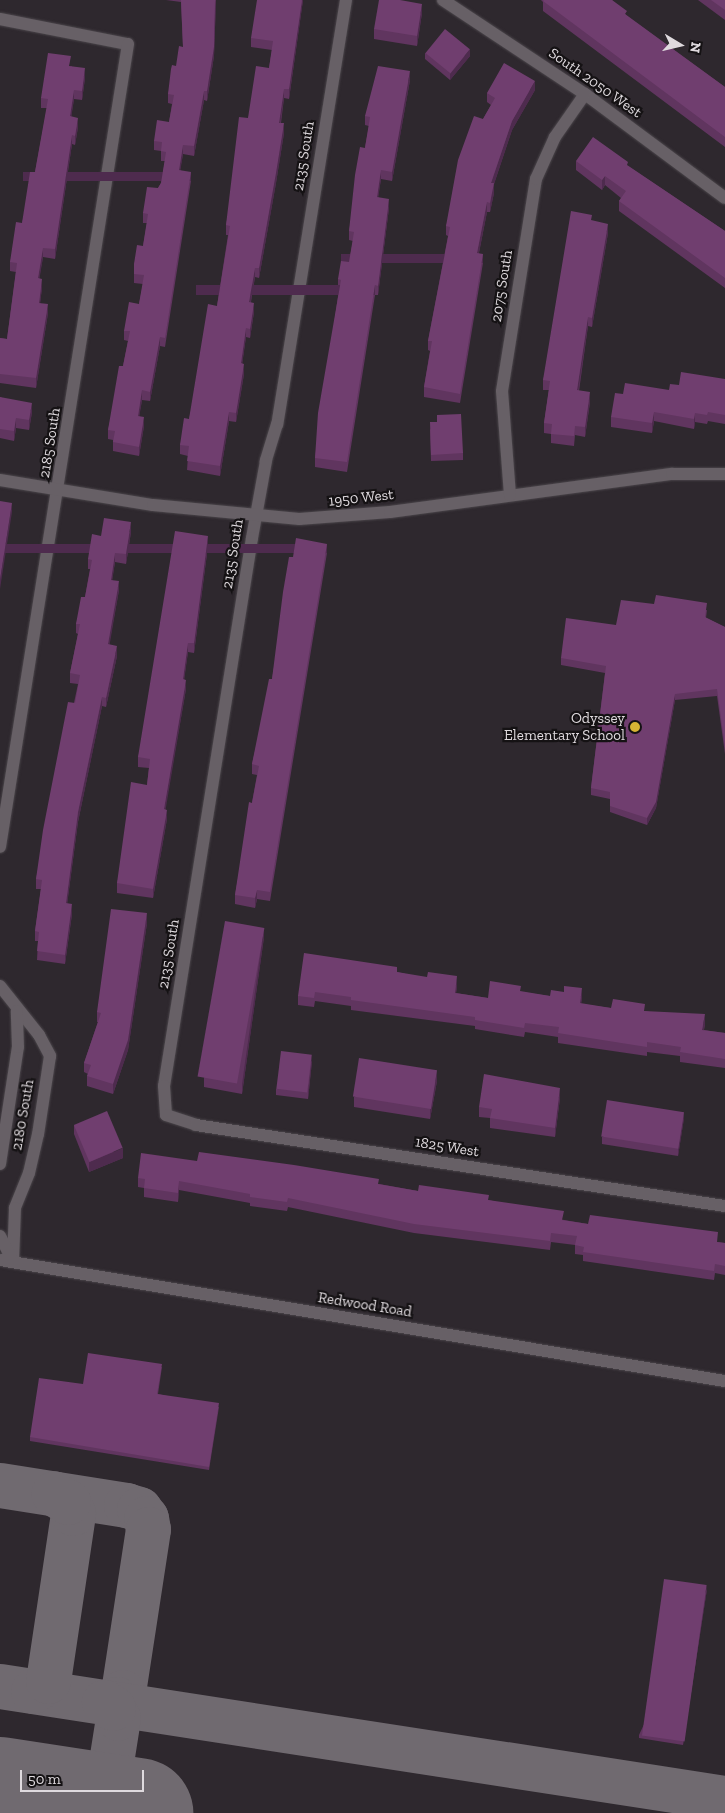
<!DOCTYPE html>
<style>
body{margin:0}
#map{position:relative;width:725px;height:1813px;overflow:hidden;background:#2e282e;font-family:"Zilla Slab",serif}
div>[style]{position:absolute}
.taxiway>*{height:45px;margin:-22.5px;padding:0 22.5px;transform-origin:22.5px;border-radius:22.5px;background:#706a70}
.runway>*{height:111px;margin:-55.5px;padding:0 55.5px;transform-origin:55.5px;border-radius:55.5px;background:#706a70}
.roads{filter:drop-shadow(0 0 1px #4a454a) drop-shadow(0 0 1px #4a454a)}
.street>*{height:12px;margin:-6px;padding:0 6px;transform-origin:6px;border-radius:6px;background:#676066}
.secondary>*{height:12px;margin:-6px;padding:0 6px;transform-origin:6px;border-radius:6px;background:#676066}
.wall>*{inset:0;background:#60355f}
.shaded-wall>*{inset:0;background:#4e2b4e;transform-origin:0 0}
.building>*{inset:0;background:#703e6f;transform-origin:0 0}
.dots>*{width:14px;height:14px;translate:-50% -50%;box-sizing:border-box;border:2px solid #151214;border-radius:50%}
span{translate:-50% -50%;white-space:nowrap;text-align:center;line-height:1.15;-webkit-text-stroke:4.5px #151214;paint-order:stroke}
.street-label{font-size:15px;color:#dfdade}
.poi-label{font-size:15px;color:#dfdade}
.right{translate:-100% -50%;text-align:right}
.north{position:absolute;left:655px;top:20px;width:50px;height:50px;-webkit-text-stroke:4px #151214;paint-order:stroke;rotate:99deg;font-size:14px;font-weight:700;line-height:20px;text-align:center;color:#dfdade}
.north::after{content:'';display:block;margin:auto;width:18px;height:22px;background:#dfdade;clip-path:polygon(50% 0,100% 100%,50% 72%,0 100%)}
.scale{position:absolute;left:20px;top:1770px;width:124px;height:22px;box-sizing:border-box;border:2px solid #dfdade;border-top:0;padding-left:6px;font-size:15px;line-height:18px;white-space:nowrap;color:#dfdade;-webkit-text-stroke:4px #151214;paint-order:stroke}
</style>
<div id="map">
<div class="taxiway">
<div style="left:0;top:1485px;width:128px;rotate:9deg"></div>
<div style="left:126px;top:1505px;width:14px;rotate:17deg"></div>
<div style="left:139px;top:1509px;width:11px;rotate:52deg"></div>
<div style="left:146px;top:1518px;width:11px;rotate:80deg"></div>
<div style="left:148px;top:1529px;width:165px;rotate:98.7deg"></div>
<div style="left:123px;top:1692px;width:9px;rotate:131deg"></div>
<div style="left:117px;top:1699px;width:13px;rotate:167deg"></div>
<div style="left:0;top:1686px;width:734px;rotate:8.78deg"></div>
<div style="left:33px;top:1691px;width:18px;rotate:-34deg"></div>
<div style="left:48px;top:1681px;width:170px;rotate:-81.5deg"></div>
<div style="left:73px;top:1513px;width:12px;rotate:-114deg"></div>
<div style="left:68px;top:1502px;width:17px;rotate:-149deg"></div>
<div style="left:69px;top:1803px;width:25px;rotate:-11deg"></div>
<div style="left:94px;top:1798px;width:22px;rotate:-51deg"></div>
<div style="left:108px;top:1781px;width:64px;rotate:-81deg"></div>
<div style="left:118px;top:1718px;width:11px;rotate:-117deg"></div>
<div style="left:113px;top:1708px;width:11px;rotate:-146deg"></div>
</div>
<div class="runway">
<div style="left:0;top:1792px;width:139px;rotate:8.7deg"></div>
</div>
<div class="roads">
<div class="street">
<div style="left:346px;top:0;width:430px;rotate:99.2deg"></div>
<div style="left:277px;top:424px;width:39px;rotate:107deg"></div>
<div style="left:266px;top:461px;width:78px;rotate:100.3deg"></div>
<div style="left:252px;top:538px;width:555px;rotate:99.12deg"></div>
<div style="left:164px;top:1086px;width:29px;rotate:86deg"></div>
<div style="left:166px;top:1115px;width:32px;rotate:18deg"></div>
<div style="left:196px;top:1125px;width:535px;rotate:8.71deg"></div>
<div style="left:443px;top:0;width:170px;rotate:33.5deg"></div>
<div style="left:585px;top:94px;width:174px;rotate:36.6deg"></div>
<div style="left:0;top:19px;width:130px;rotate:11.1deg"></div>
<div style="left:128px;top:44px;width:813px;rotate:99.06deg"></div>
<div style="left:0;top:480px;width:155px;rotate:9.3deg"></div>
<div style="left:153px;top:505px;width:147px;rotate:5.5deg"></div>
<div style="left:299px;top:519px;width:91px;rotate:-4.4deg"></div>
<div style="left:390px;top:512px;width:285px;rotate:-7.7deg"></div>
<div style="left:672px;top:474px;width:53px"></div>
<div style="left:510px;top:495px;width:104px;rotate:-94.4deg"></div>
<div style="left:502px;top:391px;width:215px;rotate:-80.9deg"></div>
<div style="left:536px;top:179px;width:46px;rotate:-65.7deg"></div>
<div style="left:555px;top:137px;width:52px;rotate:-55.1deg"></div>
<div style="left:0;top:986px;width:63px;rotate:51.5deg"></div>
<div style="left:39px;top:1035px;width:24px;rotate:62deg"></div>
<div style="left:50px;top:1056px;width:79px;rotate:98.7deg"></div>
<div style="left:38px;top:1134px;width:40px;rotate:103deg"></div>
<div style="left:29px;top:1173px;width:38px;rotate:112deg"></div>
<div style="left:15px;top:1208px;width:54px;rotate:92.1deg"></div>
<div style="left:0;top:1164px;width:118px;rotate:-81.3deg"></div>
<div style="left:18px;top:1047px;width:36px;rotate:-92deg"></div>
<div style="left:0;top:1236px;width:27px;rotate:63deg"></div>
</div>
<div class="secondary">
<div style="left:0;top:1260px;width:735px;rotate:9.48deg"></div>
</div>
</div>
<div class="wall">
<div style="clip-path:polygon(166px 0,216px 0,214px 56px,207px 101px,204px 100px,194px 156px,183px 154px,180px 170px,191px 181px,165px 347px,160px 346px,150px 401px,142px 400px,139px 416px,144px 426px,139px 456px,113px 451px,113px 440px,108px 439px,108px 430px,123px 366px,128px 341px,124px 340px,124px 331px,139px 304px,143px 284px,134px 283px,134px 264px,143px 246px,147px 223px,143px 223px,143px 213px,161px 183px,165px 161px,161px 161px,161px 151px,154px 150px,154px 141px,169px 122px,172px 104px,168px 103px,168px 94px,183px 47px,181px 2px)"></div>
<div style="clip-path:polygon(303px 0,289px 99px,284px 98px,281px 123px,284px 133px,276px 183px,259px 278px,255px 277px,251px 302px,254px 312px,250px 338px,246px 337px,242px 364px,244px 374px,236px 422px,229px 421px,220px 476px,187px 470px,188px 456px,180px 454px,180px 445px,189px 419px,217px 306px,228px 235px,226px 235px,226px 225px,248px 118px,269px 68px,272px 50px,251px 47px,251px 38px)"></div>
<div style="clip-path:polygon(541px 0,612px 0,627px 16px,725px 87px,725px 147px,543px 11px,543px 2px)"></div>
<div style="clip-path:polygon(698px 0,725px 0,725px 20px)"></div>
<div style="clip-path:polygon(422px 13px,417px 46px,374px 39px,374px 29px)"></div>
<div style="clip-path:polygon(425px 53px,470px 56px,450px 80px,425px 59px)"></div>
<div style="clip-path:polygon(71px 66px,85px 78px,82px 100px,74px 99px,71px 117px,78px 127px,75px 145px,72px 144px,55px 259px,43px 257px,39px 279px,42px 288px,40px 303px,48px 313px,36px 388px,0 383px,0 338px,7px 339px,16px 272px,10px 271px,10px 262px,22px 223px,35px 172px,47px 108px,41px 108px,41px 98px)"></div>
<div style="clip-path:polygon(410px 80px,392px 181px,381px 179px,378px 197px,389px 208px,378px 295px,375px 295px,347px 472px,315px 467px,315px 458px,339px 289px,338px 289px,338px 279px,349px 262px,353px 241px,349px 240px,349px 231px,369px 126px,365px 125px,365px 116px)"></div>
<div style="clip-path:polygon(535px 90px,512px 130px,494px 184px,494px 193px,490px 212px,487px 212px,479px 253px,483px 263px,460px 403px,424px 397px,424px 387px,430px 351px,428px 350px,428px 341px,448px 236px,446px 235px,446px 226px,483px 119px,491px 105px,487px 102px,487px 93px)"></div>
<div style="clip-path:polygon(576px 161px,628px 166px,725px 231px,725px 288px,619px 211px,619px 201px,621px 198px,605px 185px,602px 190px,576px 170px)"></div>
<div style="clip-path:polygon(592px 221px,608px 233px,592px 327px,588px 326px,579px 391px,590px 402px,585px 437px,575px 435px,574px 446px,551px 443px,551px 434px,544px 433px,544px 423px,549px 390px,543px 390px,543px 380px)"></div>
<div style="clip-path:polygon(725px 379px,725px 424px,708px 421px,707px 424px,695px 422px,694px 429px,654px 421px,652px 433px,611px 427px,611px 417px,679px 385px)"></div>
<div style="clip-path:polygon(0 397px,32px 412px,29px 430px,16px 428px,14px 441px,0 438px)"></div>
<div style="clip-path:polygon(430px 429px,463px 453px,463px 460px,431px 461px)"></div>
<div style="clip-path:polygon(131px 532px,126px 564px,115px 562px,112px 580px,119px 590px,109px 645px,117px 656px,106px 707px,102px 706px,78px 822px,67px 904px,72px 914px,65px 964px,37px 960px,38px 941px,35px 941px,35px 931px,41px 889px,36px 889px,36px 879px,78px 684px,70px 683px,70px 673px,78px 634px,76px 633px,76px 624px,85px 597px,90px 569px,88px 569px,88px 559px,101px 536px)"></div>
<div style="clip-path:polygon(208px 546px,194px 653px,188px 652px,184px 679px,186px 689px,165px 809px,167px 819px,153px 898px,117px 893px,117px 883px,147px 785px,149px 768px,138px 767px,138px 757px)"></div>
<div style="clip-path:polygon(327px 553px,270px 901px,257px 899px,255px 908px,235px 904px,235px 895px,257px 775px,252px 774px,252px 764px,272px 679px,293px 557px)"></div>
<div style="clip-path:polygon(707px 610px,706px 618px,725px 627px,725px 754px,717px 696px,675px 700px,656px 808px,647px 825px,610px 812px,610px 799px,591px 795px,591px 788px,605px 673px,561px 665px,561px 658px,616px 625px)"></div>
<div style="clip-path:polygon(147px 923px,128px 1050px,113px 1094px,87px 1086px,87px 1076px,88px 1074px,84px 1072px,84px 1063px,98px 1022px,97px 1022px,97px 1012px)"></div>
<div style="clip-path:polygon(264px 937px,242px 1094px,204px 1087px,204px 1078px)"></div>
<div style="clip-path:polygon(397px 972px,457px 986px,456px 993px,488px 998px,521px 992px,550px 996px,582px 997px,581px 1004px,611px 1008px,645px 1011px,705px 1024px,704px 1030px,725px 1033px,725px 1068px,680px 1062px,680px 1056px,647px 1052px,647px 1056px,558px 1043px,558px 1037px,525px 1032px,524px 1037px,475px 1029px,475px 1026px,351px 1010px,351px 1006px,315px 1001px,314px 1007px,298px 1005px,298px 996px)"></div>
<div style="clip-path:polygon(312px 1061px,308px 1099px,276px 1095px,276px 1089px)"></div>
<div style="clip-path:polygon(437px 1081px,430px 1119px,354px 1107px,354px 1097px)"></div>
<div style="clip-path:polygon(560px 1098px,555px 1137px,490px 1128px,490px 1118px,479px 1117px,479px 1107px)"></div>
<div style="clip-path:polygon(684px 1118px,678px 1156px,602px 1144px,602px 1137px)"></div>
<div style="clip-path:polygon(74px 1125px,123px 1158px,89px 1172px,74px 1134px)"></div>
<div style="clip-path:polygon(197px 1161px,379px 1184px,418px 1191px,489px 1200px,564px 1220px,588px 1224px,725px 1243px,725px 1275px,715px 1273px,714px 1280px,583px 1261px,583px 1255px,575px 1254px,575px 1245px,551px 1242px,550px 1250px,414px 1233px,288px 1207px,287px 1211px,250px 1206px,250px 1203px,179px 1190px,178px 1202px,144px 1197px,144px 1188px,138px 1187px,138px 1178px)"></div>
<div style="clip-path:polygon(162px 1367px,158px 1394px,219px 1407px,209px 1470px,30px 1441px,30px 1437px,83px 1384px)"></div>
<div style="clip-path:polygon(707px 1589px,683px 1745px,639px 1738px,639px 1735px)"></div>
</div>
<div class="shaded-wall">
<div style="clip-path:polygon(216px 0,214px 56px,207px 101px,207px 91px)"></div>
<div style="clip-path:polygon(302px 0,303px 0,289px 99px,289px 89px)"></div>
<div style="clip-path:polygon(422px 4px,422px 13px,417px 46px,417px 36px)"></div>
<div style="clip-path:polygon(470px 49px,470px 56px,450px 80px,450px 74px)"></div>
<div style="clip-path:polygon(85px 68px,85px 78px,82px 100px,82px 91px)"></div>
<div style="clip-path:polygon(410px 71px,410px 80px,392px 181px,392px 172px)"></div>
<div style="clip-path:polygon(535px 81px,535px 90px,512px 130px,494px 184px,494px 193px,490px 212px,491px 183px,512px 121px)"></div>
<div style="clip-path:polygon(284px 89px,284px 98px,279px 132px,279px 123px)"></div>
<div style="clip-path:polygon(74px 90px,74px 99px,70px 126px,70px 116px)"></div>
<div style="clip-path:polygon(204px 91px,204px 100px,194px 156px,194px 146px)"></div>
<div style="clip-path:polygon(78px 118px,78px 127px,75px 145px,75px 136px)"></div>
<div style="clip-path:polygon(284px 123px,284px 133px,276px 183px,259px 278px,259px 268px)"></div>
<div style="clip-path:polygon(72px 135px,72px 144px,55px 259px,55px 249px)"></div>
<div style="clip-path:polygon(183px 145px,183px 154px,179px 179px,179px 170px)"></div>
<div style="clip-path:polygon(381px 170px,381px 179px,377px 206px,377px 197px)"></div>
<div style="left:191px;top:172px;width:9px;height:168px;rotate:90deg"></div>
<div style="clip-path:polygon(605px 176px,605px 185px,602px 190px,602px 180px)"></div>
<div style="clip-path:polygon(389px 199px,389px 208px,378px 295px,378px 286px)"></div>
<div style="clip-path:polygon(487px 202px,487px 212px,477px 262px,477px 253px)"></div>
<div style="clip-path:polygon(608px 224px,608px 233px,592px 327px,592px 318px)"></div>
<div style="clip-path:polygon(43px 248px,43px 257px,38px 288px,38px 278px)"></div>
<div style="left:483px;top:254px;width:9px;height:142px;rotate:90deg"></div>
<div style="clip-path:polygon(255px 268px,255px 277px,249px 311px,249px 302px)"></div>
<div style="clip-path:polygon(42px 279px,42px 288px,39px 312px,39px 303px)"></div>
<div style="left:375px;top:285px;width:10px;height:179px;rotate:90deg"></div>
<div style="clip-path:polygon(254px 303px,254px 312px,250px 338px,250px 329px)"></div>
<div style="clip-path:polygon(48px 304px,48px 313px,36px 388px,36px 378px)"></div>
<div style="clip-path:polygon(588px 317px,588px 326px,577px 400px,577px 390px)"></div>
<div style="clip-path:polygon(246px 328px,246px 337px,241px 373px,241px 363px)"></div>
<div style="clip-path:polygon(160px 337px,160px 346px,150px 401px,150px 392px)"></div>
<div style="clip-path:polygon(244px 364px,244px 374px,236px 422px,236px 413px)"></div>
<div style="clip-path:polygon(142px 390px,142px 400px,138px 425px,138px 416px)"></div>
<div style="clip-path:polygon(590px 392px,590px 402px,585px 437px,585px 427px)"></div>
<div style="clip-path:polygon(32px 403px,32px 412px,29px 430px,29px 420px)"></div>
<div style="clip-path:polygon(229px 412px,229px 421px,220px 476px,220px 466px)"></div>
<div style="clip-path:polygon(654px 412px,654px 421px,652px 433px,652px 423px)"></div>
<div style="clip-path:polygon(695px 413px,695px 422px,694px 429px,694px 419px)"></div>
<div style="clip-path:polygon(144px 417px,144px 426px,139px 456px,139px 447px)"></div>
<div style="clip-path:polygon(16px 418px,16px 428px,14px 441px,14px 431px)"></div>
<div style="clip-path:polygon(12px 503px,12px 512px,0 589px,0 580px)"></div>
<div style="clip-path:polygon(131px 522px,131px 532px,126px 564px,126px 554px)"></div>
<div style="clip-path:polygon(208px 536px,208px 546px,194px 653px,194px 643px)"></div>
<div style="left:327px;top:544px;width:9px;height:353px;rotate:90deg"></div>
<div style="clip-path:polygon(115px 553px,115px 562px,111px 589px,111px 580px)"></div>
<div style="clip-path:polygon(119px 581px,119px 590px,108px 654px,108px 644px)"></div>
<div style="clip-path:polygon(188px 643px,188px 652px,183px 689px,183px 679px)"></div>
<div style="clip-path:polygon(117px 646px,117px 656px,106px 707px,106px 698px)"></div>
<div style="clip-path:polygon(186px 680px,186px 689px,164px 819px,164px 809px)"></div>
<div style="clip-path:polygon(675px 694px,675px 700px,656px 808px,647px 825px,647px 818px)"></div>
<div style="clip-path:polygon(102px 697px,102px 706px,78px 822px,66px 913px,66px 903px,78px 812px)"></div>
<div style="clip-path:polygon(167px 810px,167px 819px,153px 898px,153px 889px)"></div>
<div style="clip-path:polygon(257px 890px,257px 899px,255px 908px,255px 898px)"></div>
<div style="clip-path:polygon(72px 904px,72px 914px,65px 964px,65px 955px)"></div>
<div style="clip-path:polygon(147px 913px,147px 923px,128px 1050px,113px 1094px,113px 1084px)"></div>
<div style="clip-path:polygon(264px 928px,264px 937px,242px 1094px,242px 1084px)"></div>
<div style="clip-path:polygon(457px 976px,457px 986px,455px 1002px,455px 993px)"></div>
<div style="clip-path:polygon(582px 988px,582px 997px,580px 1013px,580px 1003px)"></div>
<div style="clip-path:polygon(705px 1014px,705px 1024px,702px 1039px,702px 1030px)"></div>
<div style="clip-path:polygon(312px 1055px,312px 1061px,308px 1099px,308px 1092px)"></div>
<div style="clip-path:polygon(437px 1071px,437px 1081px,430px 1119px,430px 1110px)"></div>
<div style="clip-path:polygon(560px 1088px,560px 1098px,555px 1137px,555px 1128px)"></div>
<div style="clip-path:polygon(684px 1112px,684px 1118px,678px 1156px,678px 1149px)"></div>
<div style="clip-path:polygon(123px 1148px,123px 1158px,89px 1172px,89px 1162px)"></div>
<div style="clip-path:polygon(179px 1181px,179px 1190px,178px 1202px,178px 1193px)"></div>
<div style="clip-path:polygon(707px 1585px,707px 1589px,683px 1745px,683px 1742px)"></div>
</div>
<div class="building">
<div style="clip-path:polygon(181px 0,215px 0,214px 47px,207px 91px,204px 91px,194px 146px,183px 145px,179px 170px,191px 172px,165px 338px,160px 337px,150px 392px,142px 390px,138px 416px,144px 417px,139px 447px,113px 442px,115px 431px,108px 430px,119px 366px,123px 366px,130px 331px,124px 331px,129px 302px,139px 304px,144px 275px,134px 274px,134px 264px,137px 245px,143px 246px,148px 214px,143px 213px,147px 187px,158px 188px,161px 183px,166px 152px,161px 151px,162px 142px,154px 141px,157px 120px,169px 122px,174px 95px,168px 94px,171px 69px,172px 65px,176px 66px,179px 46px,183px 47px)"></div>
<div style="clip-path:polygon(257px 0,302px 0,289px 89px,284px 89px,279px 123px,284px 123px,276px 173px,259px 268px,255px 268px,249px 302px,254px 303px,250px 329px,246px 328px,241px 363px,244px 364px,236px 413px,229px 412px,220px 466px,187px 461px,189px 446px,180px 445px,184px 418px,189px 419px,208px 304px,217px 306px,230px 226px,226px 225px,239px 117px,248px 118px,256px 66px,269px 68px,273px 41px,251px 38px)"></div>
<div style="clip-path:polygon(379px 0,400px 0,422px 4px,417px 36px,374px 29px)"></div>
<div style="clip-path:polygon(544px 0,612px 0,627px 11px,625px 14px,725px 87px,725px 137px,543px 1px)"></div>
<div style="clip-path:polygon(711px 0,725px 0,725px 10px)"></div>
<div style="left:445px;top:29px;width:32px;height:31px;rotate:39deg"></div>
<div style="clip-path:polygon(48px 53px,71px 56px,69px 66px,85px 68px,82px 91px,74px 90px,70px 116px,78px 118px,75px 136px,72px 135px,55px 249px,43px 248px,38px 278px,42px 279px,39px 303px,48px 304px,36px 378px,0 374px,0 338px,7px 339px,17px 263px,10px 262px,16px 222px,22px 223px,30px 172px,35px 172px,48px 99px,41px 98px)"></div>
<div style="clip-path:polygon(504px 63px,535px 81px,512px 121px,491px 183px,494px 183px,490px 203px,487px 202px,477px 253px,483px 254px,460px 394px,424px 387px,432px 341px,428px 341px,450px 227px,446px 226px,458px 160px,474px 116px,483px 119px,495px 98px,487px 93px)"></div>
<div style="clip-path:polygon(378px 66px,410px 71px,392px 172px,381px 170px,377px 197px,389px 199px,378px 286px,375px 285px,347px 462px,315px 458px,318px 413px,341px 280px,338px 279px,341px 261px,349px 262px,354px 232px,349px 231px,355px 175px,360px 147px,365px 148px,370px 117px,365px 116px)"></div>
<div style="clip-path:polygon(593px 137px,628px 162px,627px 165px,725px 231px,725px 278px,619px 201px,626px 191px,605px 176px,602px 180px,576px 161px)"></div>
<div style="clip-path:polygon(571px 211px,592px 215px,591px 220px,608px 224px,592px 318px,588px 317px,577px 390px,590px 392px,585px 427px,575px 426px,574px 436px,551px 434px,552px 424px,544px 423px,550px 381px,543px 380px)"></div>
<div style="clip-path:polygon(681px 372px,725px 379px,725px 415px,708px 412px,707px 415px,695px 413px,694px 419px,654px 412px,652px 423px,611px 417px,615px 393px,623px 394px,625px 383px,669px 390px,670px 384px,679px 385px)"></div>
<div style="clip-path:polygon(0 397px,32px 403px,29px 420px,16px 418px,14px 431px,0 429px)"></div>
<div style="clip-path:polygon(461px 414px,463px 453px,431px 455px,430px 422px,437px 422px,437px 415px)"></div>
<div style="clip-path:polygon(0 501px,12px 503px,0 580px)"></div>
<div style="clip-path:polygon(104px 518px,131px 522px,126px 554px,115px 553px,111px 580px,119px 581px,108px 644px,117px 646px,106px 698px,102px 697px,78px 812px,66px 903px,72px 904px,65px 955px,37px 951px,39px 932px,35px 931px,42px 880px,36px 879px,43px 830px,68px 702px,75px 703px,80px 675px,70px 673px,80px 624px,76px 624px,81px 597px,85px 597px,92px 560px,88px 559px,92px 534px,101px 536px)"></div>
<div style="clip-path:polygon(175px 531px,208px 536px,194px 643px,188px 643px,183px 679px,186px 680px,164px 809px,167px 810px,153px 889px,117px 883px,131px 782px,147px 785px,150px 759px,138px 757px)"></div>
<div style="clip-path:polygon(296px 538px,327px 544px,270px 892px,257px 890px,255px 898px,235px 895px,249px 802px,252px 803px,259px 766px,252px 764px,269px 679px,272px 679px,283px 592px,289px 557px,293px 557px)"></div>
<div style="clip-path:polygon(656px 595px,707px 603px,705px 617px,725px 627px,725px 747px,717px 689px,675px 694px,656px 802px,647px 818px,610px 806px,610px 792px,591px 788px,606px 666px,561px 658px,566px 618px,616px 625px,621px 600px,654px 604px)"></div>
<div style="clip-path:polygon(111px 909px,147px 913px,128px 1040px,113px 1084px,87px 1076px,91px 1065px,84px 1063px,101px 1013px,97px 1012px)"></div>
<div style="left:225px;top:921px;width:40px;height:158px;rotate:10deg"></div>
<div style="clip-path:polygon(304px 953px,397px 967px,397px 972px,427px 977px,428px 972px,457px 976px,455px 993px,488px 998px,490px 981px,521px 986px,520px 991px,550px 996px,551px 990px,564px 992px,564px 986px,582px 988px,580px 1003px,611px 1008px,613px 999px,645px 1004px,644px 1011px,705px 1014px,702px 1030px,725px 1033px,725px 1059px,680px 1052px,681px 1047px,647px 1042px,647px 1047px,558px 1033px,559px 1027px,525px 1023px,524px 1028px,475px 1020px,475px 1017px,351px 1000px,351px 997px,315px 992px,314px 998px,298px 996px)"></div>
<div style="left:281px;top:1051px;width:31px;height:38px;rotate:7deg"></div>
<div style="left:359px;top:1058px;width:79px;height:39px;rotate:9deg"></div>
<div style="clip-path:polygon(484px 1074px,560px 1088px,555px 1128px,490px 1118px,492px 1109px,479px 1107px)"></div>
<div style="left:607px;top:1100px;width:78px;height:37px;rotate:9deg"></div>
<div style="left:107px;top:1111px;width:40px;height:36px;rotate:67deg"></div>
<div style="clip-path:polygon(199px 1152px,294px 1165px,379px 1179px,378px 1184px,418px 1191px,419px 1185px,489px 1195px,488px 1200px,564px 1211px,562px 1220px,588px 1224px,590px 1215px,718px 1232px,717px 1242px,725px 1243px,725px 1266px,715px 1264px,714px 1271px,583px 1252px,584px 1247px,575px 1245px,577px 1236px,551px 1233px,550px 1241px,414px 1224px,288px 1198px,287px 1202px,250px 1197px,250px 1194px,179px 1181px,178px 1193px,144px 1188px,145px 1179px,138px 1178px,141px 1153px,197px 1161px)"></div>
<div style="clip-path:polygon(88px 1353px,162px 1364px,157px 1394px,219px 1403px,209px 1467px,30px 1437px,39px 1378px,83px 1384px)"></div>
<div style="left:664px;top:1579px;width:43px;height:158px;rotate:8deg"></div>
</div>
<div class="dots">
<div style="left:635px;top:727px;background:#d8b434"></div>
</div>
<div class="street-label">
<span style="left:595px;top:83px;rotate:35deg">South 2050 West</span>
<span style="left:304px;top:156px;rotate:-81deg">2135 South</span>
<span style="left:502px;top:286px;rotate:-81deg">2075 South</span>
<span style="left:50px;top:443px;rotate:-81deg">2185 South</span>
<span style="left:361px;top:498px;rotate:-6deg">1950 West</span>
<span style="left:233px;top:554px;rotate:-81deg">2135 South</span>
<span style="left:169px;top:954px;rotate:-81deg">2135 South</span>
<span style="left:23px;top:1115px;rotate:-80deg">2180 South</span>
<span style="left:447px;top:1147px;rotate:9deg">1825 West</span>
<span style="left:365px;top:1305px;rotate:9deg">Redwood Road</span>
</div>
<div class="poi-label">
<span class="right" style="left:625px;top:727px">Odyssey<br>Elementary School</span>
</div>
<div class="north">N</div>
<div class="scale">50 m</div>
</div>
